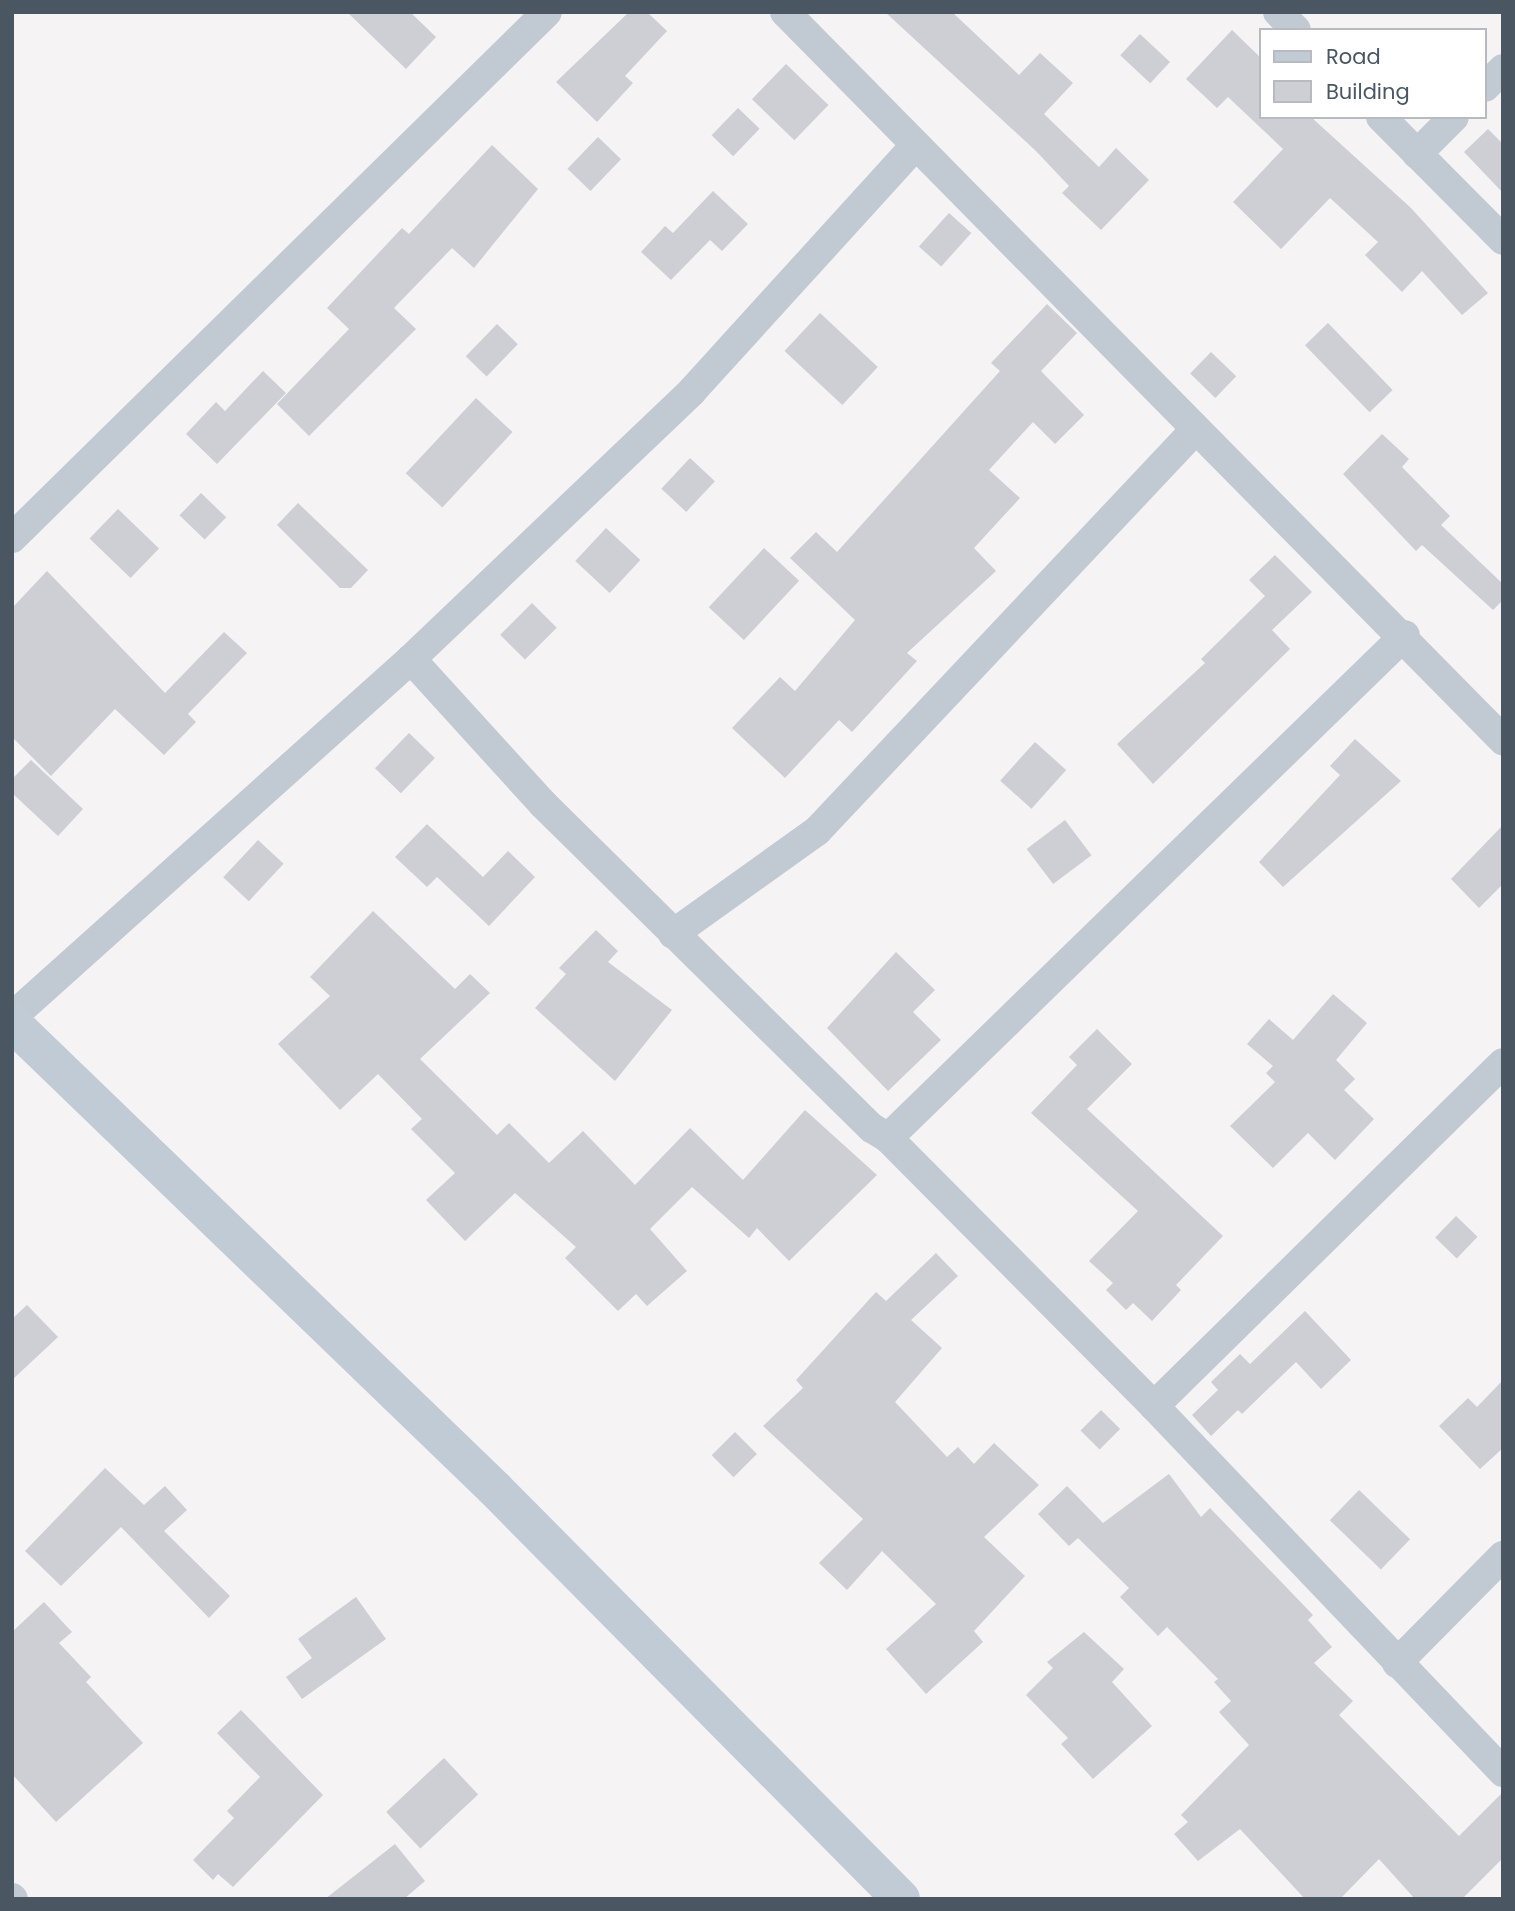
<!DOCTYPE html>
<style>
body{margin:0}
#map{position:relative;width:1515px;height:1911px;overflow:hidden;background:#f5f3f3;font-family:Poppins,sans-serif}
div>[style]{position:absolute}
.building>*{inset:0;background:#cdcfd5;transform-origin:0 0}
.street>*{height:30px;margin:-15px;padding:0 15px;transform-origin:15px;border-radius:15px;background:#c1cad2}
.secondary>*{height:38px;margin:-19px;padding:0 19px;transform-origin:19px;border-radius:19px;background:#c1cbd6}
span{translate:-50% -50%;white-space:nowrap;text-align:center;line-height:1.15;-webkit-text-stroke:6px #fff;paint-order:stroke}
.frame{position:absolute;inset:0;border:14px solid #4a5661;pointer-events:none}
.legend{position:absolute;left:1259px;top:28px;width:228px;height:91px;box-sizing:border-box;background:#fff;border:2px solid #b7bbc0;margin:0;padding:9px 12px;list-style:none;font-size:21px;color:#4a5661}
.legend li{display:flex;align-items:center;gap:14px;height:35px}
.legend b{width:35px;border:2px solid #b7bbc0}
</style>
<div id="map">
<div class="building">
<div style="clip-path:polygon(347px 12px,410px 12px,436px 37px,406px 69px)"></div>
<div style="clip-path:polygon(629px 12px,647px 12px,667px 31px,625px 76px,633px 83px,597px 122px,556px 82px)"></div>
<div style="clip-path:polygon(885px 12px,952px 12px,1019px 75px,1040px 53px,1073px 83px,1044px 114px,1099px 167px,1116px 148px,1149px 180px,1101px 230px,1062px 193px,1069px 186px,1036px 151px)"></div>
<div style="clip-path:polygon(1232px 30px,1261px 58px,1261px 117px,1311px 117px,1411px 208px,1488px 293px,1462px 315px,1422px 271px,1402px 292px,1365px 255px,1378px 242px,1330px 198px,1281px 249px,1233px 202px,1283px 149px,1228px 97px,1217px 108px,1186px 79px)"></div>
<div style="left:1140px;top:34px;width:41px;height:29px;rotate:43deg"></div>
<div style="left:786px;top:64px;width:59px;height:49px;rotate:44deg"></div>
<div style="left:738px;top:108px;width:30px;height:38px;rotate:44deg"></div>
<div style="clip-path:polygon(1488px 129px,1503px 144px,1503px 193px,1464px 152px)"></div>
<div style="left:598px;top:137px;width:32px;height:44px;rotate:44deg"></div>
<div style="clip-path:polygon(492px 145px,538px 189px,474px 268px,452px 248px,394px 308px,416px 329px,309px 436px,277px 404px,349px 329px,327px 308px,402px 228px,409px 234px)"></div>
<div style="clip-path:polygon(713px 191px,748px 224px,722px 251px,710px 240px,671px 280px,641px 252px,665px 226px,673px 233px)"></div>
<div style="left:949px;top:213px;width:30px;height:45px;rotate:42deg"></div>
<div style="clip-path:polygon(1047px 304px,1077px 333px,1041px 371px,1084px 415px,1055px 444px,1033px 422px,989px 470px,1020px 498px,974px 548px,996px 571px,907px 653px,917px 661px,852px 732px,839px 720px,785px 778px,732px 728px,780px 677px,795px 691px,855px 620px,790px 558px,816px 532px,837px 552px,1000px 371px,991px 363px)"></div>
<div style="left:820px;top:313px;width:79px;height:52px;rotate:43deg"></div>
<div style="left:1328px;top:323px;width:93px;height:32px;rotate:46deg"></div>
<div style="left:497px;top:324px;width:29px;height:45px;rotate:44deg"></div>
<div style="left:1211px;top:352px;width:35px;height:30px;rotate:44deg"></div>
<div style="clip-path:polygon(263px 371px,286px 393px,217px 464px,186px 434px,216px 402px,225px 411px)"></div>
<div style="left:476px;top:398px;width:50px;height:103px;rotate:43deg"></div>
<div style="clip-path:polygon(1382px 434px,1409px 459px,1402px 467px,1450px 516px,1441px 525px,1503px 584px,1503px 600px,1493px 610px,1422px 545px,1416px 551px,1343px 474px)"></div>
<div style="left:690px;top:458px;width:34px;height:42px;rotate:43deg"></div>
<div style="left:201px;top:493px;width:35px;height:31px;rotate:44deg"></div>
<div style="clip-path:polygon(298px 503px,368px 570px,351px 588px,340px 588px,277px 525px)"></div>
<div style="left:118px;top:509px;width:57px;height:41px;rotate:44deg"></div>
<div style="left:606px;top:528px;width:47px;height:45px;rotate:43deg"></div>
<div style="left:764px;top:548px;width:48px;height:81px;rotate:43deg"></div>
<div style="clip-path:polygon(1275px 555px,1312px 592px,1272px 630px,1290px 649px,1153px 784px,1117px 744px,1205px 663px,1201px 659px,1265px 596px,1249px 580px)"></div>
<div style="clip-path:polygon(47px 571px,165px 693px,224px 632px,247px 653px,188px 714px,196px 722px,164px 755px,115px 709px,51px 776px,12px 737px,12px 608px)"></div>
<div style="left:532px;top:603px;width:35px;height:45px;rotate:45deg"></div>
<div style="left:409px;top:733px;width:36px;height:49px;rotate:44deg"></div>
<div style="clip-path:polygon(1355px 739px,1401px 781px,1283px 887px,1259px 862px,1340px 775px,1330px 766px)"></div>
<div style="left:1035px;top:742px;width:42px;height:52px;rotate:42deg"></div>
<div style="clip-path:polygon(31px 760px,83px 809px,58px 836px,12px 793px,12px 779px)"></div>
<div style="left:1065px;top:820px;width:44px;height:48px;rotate:53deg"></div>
<div style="clip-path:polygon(427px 824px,483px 877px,508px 851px,535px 877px,489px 926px,437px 877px,427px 887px,395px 857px)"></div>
<div style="clip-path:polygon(1503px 825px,1503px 884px,1479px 908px,1451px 879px)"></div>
<div style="left:258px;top:840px;width:35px;height:51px;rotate:43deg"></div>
<div style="clip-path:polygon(373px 911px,455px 989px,470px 974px,490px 993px,420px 1059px,497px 1135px,509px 1123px,549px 1163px,583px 1131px,635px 1185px,690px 1128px,743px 1180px,805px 1110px,877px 1175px,789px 1261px,757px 1228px,749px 1238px,692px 1187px,650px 1229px,687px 1271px,647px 1306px,636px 1294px,618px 1311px,565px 1258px,576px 1247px,515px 1193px,465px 1241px,426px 1200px,455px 1173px,411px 1129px,422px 1119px,378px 1074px,340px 1110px,278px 1044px,330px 996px,310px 977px)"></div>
<div style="clip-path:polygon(596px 930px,618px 951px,608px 962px,672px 1010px,615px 1081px,535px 1008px,566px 974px,559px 968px)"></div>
<div style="clip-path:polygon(896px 952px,935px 990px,913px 1012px,941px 1040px,888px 1091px,827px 1028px)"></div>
<div style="clip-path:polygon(1333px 994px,1367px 1023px,1336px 1060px,1355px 1079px,1344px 1090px,1374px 1119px,1335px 1160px,1308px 1133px,1273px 1168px,1230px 1126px,1275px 1082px,1266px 1073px,1273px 1066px,1247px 1044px,1269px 1019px,1293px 1040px)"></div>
<div style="clip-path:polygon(1097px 1029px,1132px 1064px,1087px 1109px,1223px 1236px,1176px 1285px,1181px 1290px,1152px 1321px,1133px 1303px,1126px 1310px,1106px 1290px,1113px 1283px,1089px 1261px,1138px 1211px,1031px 1113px,1077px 1065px,1069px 1057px)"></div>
<div style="left:1456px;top:1216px;width:30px;height:30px;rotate:44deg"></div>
<div style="clip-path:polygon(936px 1253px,958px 1276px,911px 1320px,942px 1348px,895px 1402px,947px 1457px,958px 1447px,974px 1464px,994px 1443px,1039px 1485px,984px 1537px,1025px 1576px,974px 1631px,983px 1642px,926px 1694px,886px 1649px,936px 1604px,882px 1551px,847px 1590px,819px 1563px,863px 1519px,763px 1426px,803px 1388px,796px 1380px,876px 1292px,886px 1301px)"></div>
<div style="clip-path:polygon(27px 1305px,58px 1337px,12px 1380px,12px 1319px)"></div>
<div style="clip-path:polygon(1305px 1311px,1351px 1360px,1321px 1389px,1296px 1362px,1242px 1414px,1238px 1410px,1211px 1436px,1192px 1415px,1218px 1390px,1211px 1382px,1240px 1354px,1250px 1364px)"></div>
<div style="clip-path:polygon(1503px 1380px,1503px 1448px,1480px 1469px,1439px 1426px,1468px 1398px,1477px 1407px)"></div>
<div style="left:1101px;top:1410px;width:27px;height:29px;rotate:45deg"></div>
<div style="left:735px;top:1432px;width:31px;height:33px;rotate:45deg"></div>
<div style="clip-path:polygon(105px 1468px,144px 1505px,165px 1486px,187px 1510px,164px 1531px,230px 1596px,209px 1618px,121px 1527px,61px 1586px,25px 1551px)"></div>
<div style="clip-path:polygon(1169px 1474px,1201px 1517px,1210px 1508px,1313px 1615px,1308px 1620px,1332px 1647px,1314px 1663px,1353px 1701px,1339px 1715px,1459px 1836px,1503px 1792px,1503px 1858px,1462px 1899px,1415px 1899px,1379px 1859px,1340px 1899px,1305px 1899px,1240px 1829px,1198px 1861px,1174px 1834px,1188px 1822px,1181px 1815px,1249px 1745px,1219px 1712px,1231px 1701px,1214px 1682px,1218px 1679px,1167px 1627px,1158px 1636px,1120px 1597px,1129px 1588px,1078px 1538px,1069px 1546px,1038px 1514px,1067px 1486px,1103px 1523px)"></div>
<div style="left:1359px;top:1490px;width:71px;height:42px;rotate:44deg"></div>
<div style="clip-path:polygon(356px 1597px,386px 1639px,302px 1699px,286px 1677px,312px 1658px,298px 1639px)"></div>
<div style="clip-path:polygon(44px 1602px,72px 1632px,59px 1643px,91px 1677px,86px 1682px,143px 1743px,56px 1822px,12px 1774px,12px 1632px)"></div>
<div style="clip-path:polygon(1084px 1632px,1124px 1669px,1112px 1682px,1152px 1726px,1093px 1779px,1061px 1744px,1068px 1738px,1026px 1695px,1053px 1668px,1047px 1662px)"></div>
<div style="clip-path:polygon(241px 1710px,323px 1795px,233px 1887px,218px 1874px,213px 1880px,193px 1860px,234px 1818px,227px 1811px,260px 1777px,217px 1733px)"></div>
<div style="left:444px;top:1758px;width:50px;height:79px;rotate:47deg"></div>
<div style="clip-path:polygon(395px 1844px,425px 1881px,404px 1899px,325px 1899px)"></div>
</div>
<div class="street">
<div style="left:785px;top:12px;width:1023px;rotate:45.4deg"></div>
<div style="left:1278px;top:12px;width:25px;rotate:45deg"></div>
<div style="left:1485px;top:87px;width:25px;rotate:-45deg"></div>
<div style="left:1381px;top:117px;width:173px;rotate:45.2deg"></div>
<div style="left:1417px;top:154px;width:52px;rotate:-45deg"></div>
<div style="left:12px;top:538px;width:750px;rotate:-44.51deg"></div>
<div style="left:411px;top:659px;width:196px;rotate:47.7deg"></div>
<div style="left:543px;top:804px;width:462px;rotate:44.6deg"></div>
<div style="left:872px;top:1128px;width:19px;rotate:32deg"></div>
<div style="left:888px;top:1138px;width:378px;rotate:45.2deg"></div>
<div style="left:1154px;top:1406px;width:506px;rotate:46.36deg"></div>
<div style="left:673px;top:934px;width:177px;rotate:-35.6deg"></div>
<div style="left:817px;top:831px;width:552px;rotate:-46.69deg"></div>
<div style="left:12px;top:1017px;width:536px;rotate:-41.9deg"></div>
<div style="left:411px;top:659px;width:388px;rotate:-43.6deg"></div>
<div style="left:692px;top:391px;width:330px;rotate:-47.7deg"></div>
<div style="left:888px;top:1138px;width:721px;rotate:-44.21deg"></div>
<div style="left:1154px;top:1406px;width:489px;rotate:-44.5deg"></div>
<div style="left:1397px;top:1663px;width:151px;rotate:-45.3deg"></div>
<div style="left:12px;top:1898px;width:1px;rotate:45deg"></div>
</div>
<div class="secondary">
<div style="left:12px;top:1023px;width:671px;rotate:43.97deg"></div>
<div style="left:495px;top:1489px;width:577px;rotate:45.28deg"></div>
</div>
<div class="frame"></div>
<ul class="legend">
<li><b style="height:9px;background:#c1cbd6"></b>Road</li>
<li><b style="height:19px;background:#cdcfd5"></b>Building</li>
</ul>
</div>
